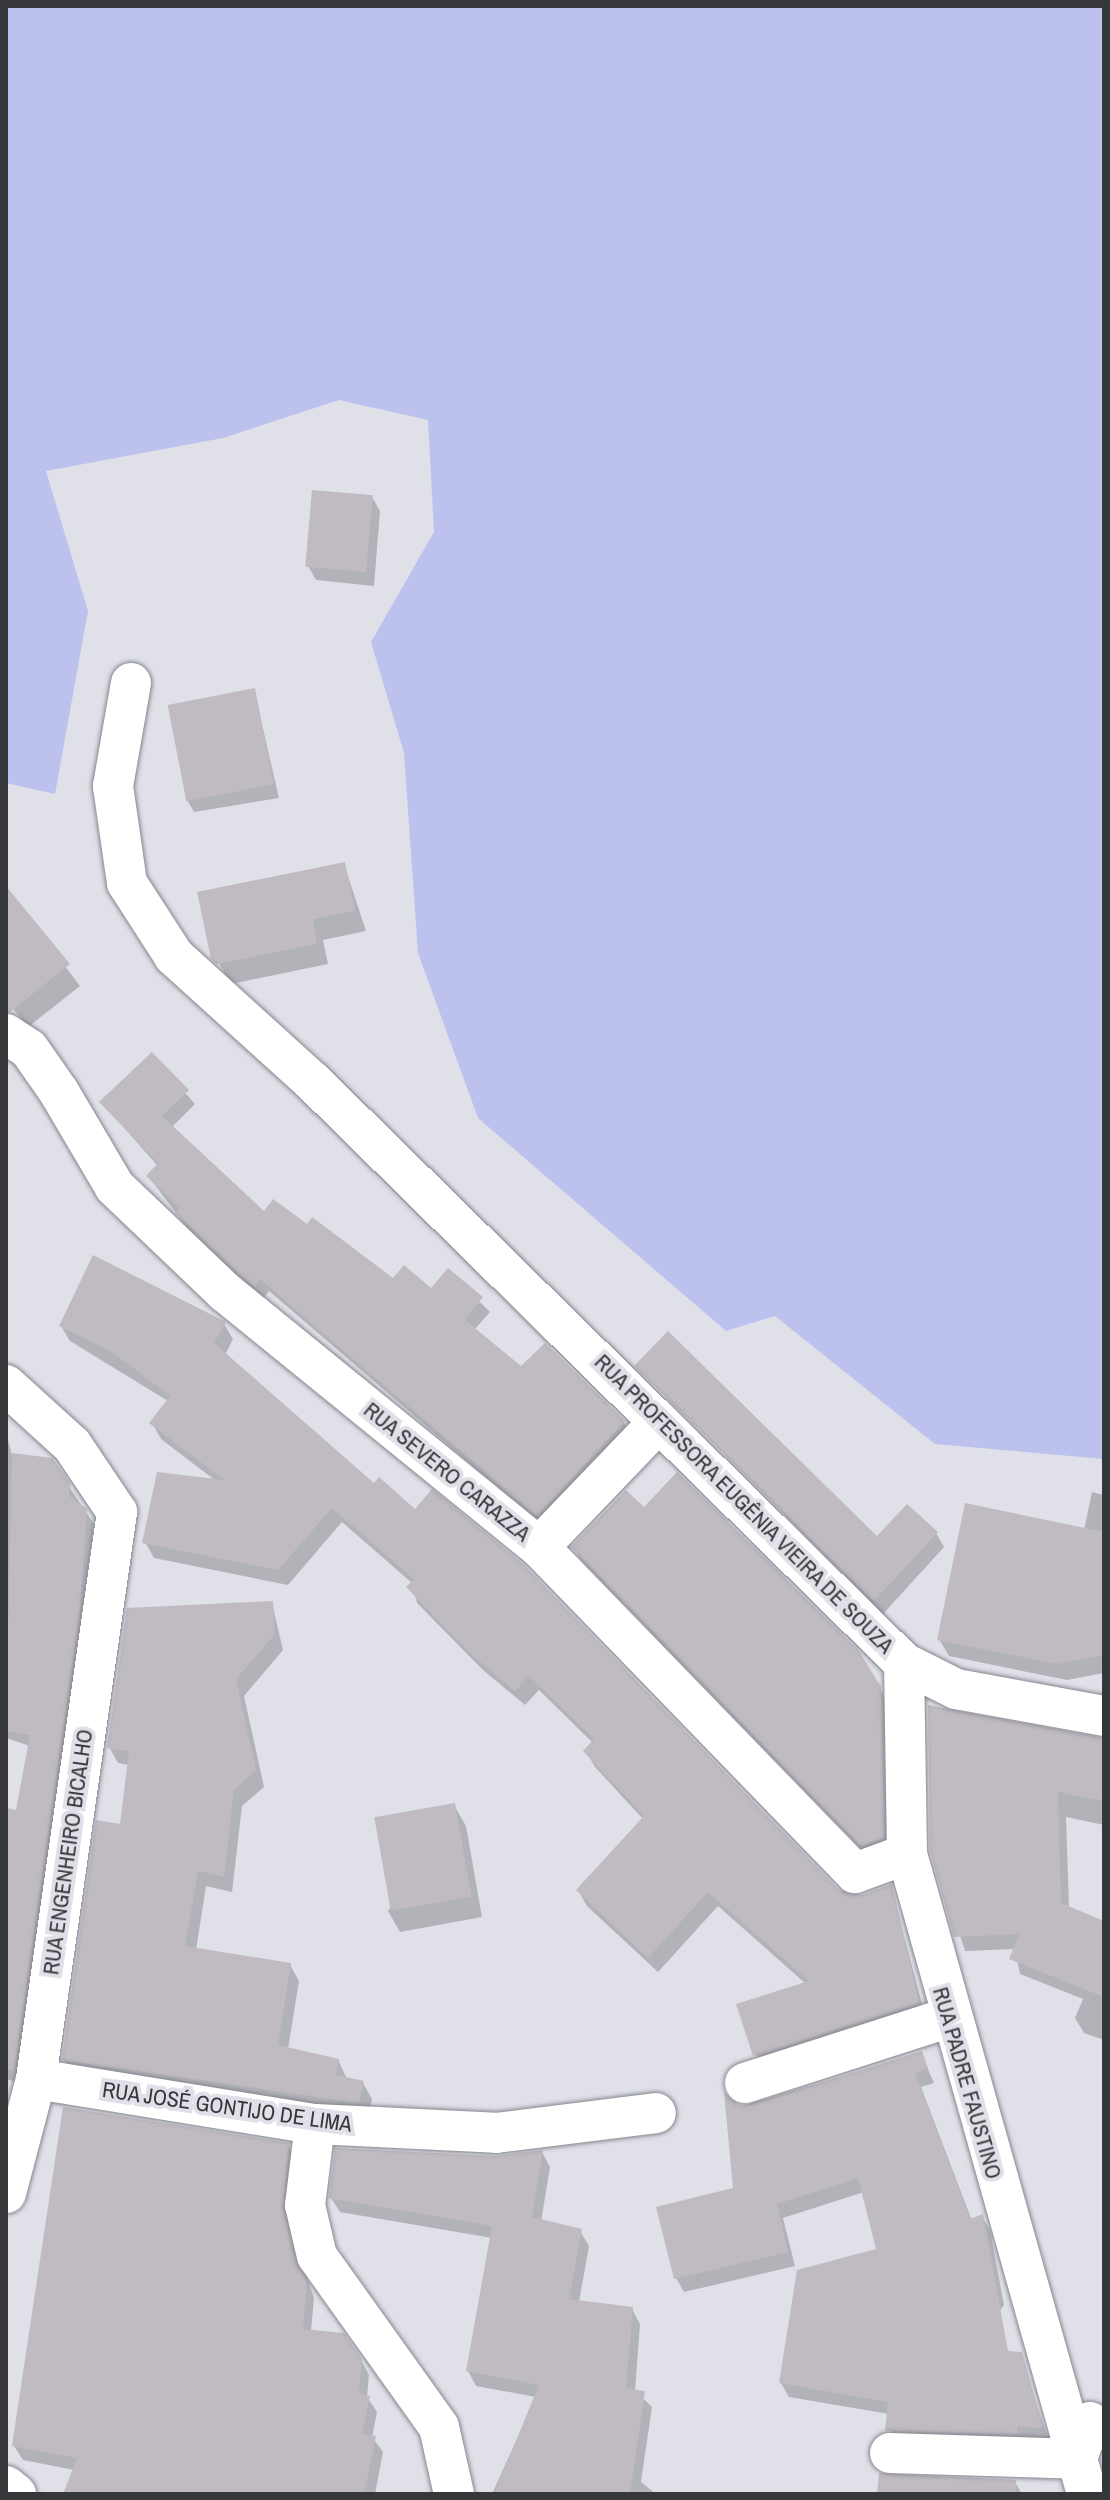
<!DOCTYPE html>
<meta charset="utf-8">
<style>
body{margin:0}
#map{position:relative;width:1110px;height:2500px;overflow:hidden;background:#dfe0e8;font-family:"Archivo Narrow",sans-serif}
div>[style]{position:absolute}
.green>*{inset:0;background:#bdc1ee}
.shadow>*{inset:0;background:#0003}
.building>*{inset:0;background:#c0bac1;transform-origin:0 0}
.roads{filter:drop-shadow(0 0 2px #86878f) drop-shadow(0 0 2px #86878f)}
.street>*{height:40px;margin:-20px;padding:0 20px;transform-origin:20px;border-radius:20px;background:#fff}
span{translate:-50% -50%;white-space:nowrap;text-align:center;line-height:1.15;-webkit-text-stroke:8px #dfe0e8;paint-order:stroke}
.street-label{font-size:22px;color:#36373a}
.frame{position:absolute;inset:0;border:8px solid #36373a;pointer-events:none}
</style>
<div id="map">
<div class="green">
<div style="clip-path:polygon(6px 6px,1104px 6px,1104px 1459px,935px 1444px,775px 1316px,726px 1331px,478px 1118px,418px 953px,404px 753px,371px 642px,434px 532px,428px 420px,339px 400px,223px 438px,46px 471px,88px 611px,55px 794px,6px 783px)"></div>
</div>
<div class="shadow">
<div style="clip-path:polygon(372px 497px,380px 511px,374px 586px,316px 580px,308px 566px)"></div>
<div style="clip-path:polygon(254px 690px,279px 798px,194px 812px,186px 798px)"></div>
<div style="clip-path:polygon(344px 864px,366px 931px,323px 940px,328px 964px,231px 984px,219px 963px)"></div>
<div style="clip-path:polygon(6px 889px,80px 986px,28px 1027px,6px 1000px)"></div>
<div style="clip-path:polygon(152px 1055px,195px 1104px,172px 1127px,264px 1214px,394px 1281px,431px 1291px,448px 1271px,490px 1312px,474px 1330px,522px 1368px,624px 1422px,631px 1436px,545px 1528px,269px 1291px,263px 1299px,250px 1288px,186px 1226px,148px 1176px,158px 1166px,102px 1103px)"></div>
<div style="clip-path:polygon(224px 1324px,233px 1339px,225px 1355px,837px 1891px,862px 1897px,891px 1887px,926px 2019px,763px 2071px,738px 2005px,806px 1984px,718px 1906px,658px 1972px,587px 1906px,578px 1890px,643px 1819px,595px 1767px,586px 1751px,593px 1743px,539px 1690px,525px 1705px,483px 1670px,417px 1603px,412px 1583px,342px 1522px,288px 1585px,154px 1558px,145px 1542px,216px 1481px,161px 1439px,152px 1423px,168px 1401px,70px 1341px,61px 1326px)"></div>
<div style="clip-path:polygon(637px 1366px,877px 1539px,936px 1533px,944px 1547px,883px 1614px)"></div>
<div style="clip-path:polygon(6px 1432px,12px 1455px,51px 1460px,94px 1524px,21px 2083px,6px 2079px,6px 1810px,18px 1812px,30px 1746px,6px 1738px)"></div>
<div style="clip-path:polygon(1092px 1492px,1104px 1495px,1104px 1673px,1067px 1680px,949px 1656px,939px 1639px,1084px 1530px)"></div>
<div style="clip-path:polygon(644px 1510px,877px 1684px,885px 1698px,890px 1851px,870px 1858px,581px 1560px,573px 1547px)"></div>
<div style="clip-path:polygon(272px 1603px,283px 1650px,244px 1696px,264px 1787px,242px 1806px,232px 1892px,206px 1886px,196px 1950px,290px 1965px,299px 1981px,288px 2049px,338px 2060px,347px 2079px,363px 2083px,372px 2099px,368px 2119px,73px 2076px,64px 2060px,122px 1826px,129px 1765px,118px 1763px,109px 1747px)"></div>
<div style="clip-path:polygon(1104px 1740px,1104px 1825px,1066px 1817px,1069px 1908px,1104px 1923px,1104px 2040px,1084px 2033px,1075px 2018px,1083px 1999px,1020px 1974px,1015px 1949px,965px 1951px,932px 1850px)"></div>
<div style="clip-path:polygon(454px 1805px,466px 1826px,482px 1917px,400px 1932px,388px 1911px)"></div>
<div style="clip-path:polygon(921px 2053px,934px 2083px,921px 2087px,972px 2221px,982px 2217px,990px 2230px,1004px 2305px,980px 2339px,1027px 2377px,1049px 2441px,895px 2445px,889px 2414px,789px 2397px,781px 2383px,878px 2251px,864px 2192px,783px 2218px,795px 2266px,684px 2292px,676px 2278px,735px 2190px,739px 2107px)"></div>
<div style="clip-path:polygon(288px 2145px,297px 2160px,290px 2226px,314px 2298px,311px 2331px,361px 2360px,369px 2375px,367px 2397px,377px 2412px,372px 2437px,383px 2452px,375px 2494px,65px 2494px,74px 2470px,23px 2460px,14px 2446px)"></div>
<div style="clip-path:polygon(542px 2152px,550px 2167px,541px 2222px,580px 2231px,589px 2246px,579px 2302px,632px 2309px,640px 2324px,635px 2391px,652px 2407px,641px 2482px,656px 2494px,492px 2494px,536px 2397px,476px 2386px,468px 2371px,492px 2238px,340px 2212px,331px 2198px)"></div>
<div style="clip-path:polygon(1015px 2482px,1022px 2494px,879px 2494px)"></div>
</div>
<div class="building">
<div style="left:312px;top:490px;width:61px;height:77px;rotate:5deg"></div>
<div style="left:255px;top:688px;width:98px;height:89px;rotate:79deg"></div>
<div style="clip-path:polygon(345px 862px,355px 911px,313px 919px,317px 944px,217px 964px,211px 959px,197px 892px)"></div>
<div style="clip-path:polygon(6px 886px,70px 964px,10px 1012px,6px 1011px)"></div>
<div style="clip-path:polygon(152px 1052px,189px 1090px,162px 1116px,264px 1211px,273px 1199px,307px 1224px,312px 1217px,393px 1278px,404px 1265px,431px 1288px,448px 1268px,483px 1297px,465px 1320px,521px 1366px,545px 1343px,625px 1421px,537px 1516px,260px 1279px,255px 1287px,240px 1275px,175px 1213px,180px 1208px,146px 1176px,158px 1163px,99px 1102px)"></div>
<div style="clip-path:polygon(93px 1255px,226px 1322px,214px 1343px,374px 1483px,379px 1477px,415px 1509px,432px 1489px,523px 1564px,839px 1890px,862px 1895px,892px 1884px,919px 2003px,753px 2056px,736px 2004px,809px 1981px,708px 1892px,648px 1958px,576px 1890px,644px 1816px,583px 1751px,594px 1739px,529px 1676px,515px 1691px,472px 1655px,406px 1587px,414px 1579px,332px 1508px,278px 1570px,142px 1543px,157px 1472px,224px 1480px,149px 1423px,170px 1396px,112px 1352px,59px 1326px)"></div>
<div style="clip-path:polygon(668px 1331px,877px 1536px,907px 1504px,938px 1532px,874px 1601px,634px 1366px)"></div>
<div style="clip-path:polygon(12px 1453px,52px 1458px,70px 1483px,69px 1496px,87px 1509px,80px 1610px,14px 2071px,6px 2069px,6px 1808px,16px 1810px,30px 1735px,6px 1731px)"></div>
<div style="clip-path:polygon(677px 1472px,859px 1651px,881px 1687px,884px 1838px,861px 1846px,571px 1547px,626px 1490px,644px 1507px)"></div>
<div style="clip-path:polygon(965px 1503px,1104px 1532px,1104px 1655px,1057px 1664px,937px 1640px)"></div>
<div style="clip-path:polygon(273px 1601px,275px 1634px,236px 1679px,256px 1770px,234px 1790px,224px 1877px,198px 1871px,185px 1946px,291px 1963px,278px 2045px,339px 2059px,336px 2075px,364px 2081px,359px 2103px,62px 2060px,96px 1820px,120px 1824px,129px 1751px,107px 1748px,127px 1608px)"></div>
<div style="clip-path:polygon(928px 1705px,1104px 1738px,1104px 1801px,1058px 1792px,1061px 1903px,1104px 1921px,1104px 1997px,1009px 1959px,1019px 1934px,954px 1937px,930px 1851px)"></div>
<div style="left:455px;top:1803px;width:95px;height:82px;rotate:80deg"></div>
<div style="clip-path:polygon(922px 2051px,928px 2068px,915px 2073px,970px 2219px,983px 2214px,1008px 2351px,1022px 2352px,1043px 2428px,1017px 2426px,1017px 2434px,885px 2431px,888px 2402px,779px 2383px,797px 2270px,876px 2249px,858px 2178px,777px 2204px,788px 2252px,674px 2279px,656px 2207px,733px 2188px,724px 2092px,739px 2105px,752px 2105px)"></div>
<div style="clip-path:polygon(63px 2107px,289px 2143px,283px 2210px,307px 2281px,303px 2329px,344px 2333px,362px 2359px,359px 2393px,370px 2396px,362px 2434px,376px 2436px,364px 2494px,63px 2494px,77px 2458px,12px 2446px)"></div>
<div style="clip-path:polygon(335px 2148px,495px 2156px,543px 2150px,532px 2217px,582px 2229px,569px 2299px,633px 2307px,626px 2388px,645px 2391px,630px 2494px,494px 2494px,539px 2385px,466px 2371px,492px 2226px,329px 2198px)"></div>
<div style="clip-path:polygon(879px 2473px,1016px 2480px,1016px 2494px,877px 2494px)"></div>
</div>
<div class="roads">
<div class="street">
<div style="left:131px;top:683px;width:105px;rotate:99.9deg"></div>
<div style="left:113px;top:786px;width:98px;rotate:81.8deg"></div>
<div style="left:127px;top:883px;width:87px;rotate:57.2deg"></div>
<div style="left:174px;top:956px;width:188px;rotate:42.2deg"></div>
<div style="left:313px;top:1082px;width:829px;rotate:44.51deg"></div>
<div style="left:904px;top:1663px;width:58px;rotate:26.6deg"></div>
<div style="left:956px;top:1689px;width:150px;rotate:10.3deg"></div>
<div style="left:6px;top:1034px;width:27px;rotate:33deg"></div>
<div style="left:29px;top:1049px;width:52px;rotate:55.1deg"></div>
<div style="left:59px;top:1092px;width:110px;rotate:59.5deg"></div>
<div style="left:115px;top:1187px;width:152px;rotate:43.7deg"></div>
<div style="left:225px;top:1292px;width:405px;rotate:39.1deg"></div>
<div style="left:539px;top:1547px;width:454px;rotate:45.9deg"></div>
<div style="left:855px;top:1873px;width:55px;rotate:-20.1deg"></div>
<div style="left:6px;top:1385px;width:89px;rotate:42.3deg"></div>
<div style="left:72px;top:1445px;width:81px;rotate:56.1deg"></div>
<div style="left:117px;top:1512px;width:573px;rotate:98.13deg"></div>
<div style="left:36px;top:2079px;width:118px;rotate:104.7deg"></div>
<div style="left:539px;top:1547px;width:172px;rotate:-46.2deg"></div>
<div style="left:904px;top:1663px;width:191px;rotate:89.1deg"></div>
<div style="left:907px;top:1854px;width:665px;rotate:74.29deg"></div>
<div style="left:36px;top:2079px;width:283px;rotate:9.2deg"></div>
<div style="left:315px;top:2124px;width:181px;rotate:2.8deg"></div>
<div style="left:496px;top:2133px;width:161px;rotate:-7.1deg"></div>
<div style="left:745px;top:2083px;width:213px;rotate:-17.8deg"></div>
<div style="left:315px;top:2124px;width:82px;rotate:97deg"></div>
<div style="left:305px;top:2205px;width:52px;rotate:76.8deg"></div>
<div style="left:317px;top:2256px;width:210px;rotate:54.5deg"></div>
<div style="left:439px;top:2427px;width:69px;rotate:77.4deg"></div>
<div style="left:890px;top:2453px;width:187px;rotate:1.8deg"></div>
<div style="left:1077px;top:2459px;width:39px;rotate:-71deg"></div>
<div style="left:1090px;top:2422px;width:16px;rotate:30deg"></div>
<div style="left:6px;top:2486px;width:13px;rotate:39deg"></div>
</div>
</div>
<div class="street-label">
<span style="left:447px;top:1472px;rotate:39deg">RUA SEVERO CARAZZA</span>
<span style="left:744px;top:1504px;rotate:45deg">RUA PROFESSORA EUGÊNIA VIEIRA DE SOUZA</span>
<span style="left:68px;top:1852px;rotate:-82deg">RUA ENGENHEIRO BICALHO</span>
<span style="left:967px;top:2083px;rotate:74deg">RUA PADRE FAUSTINO</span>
<span style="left:227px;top:2107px;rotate:8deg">RUA JOSÉ GONTIJO DE LIMA</span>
</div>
<div class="frame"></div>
</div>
